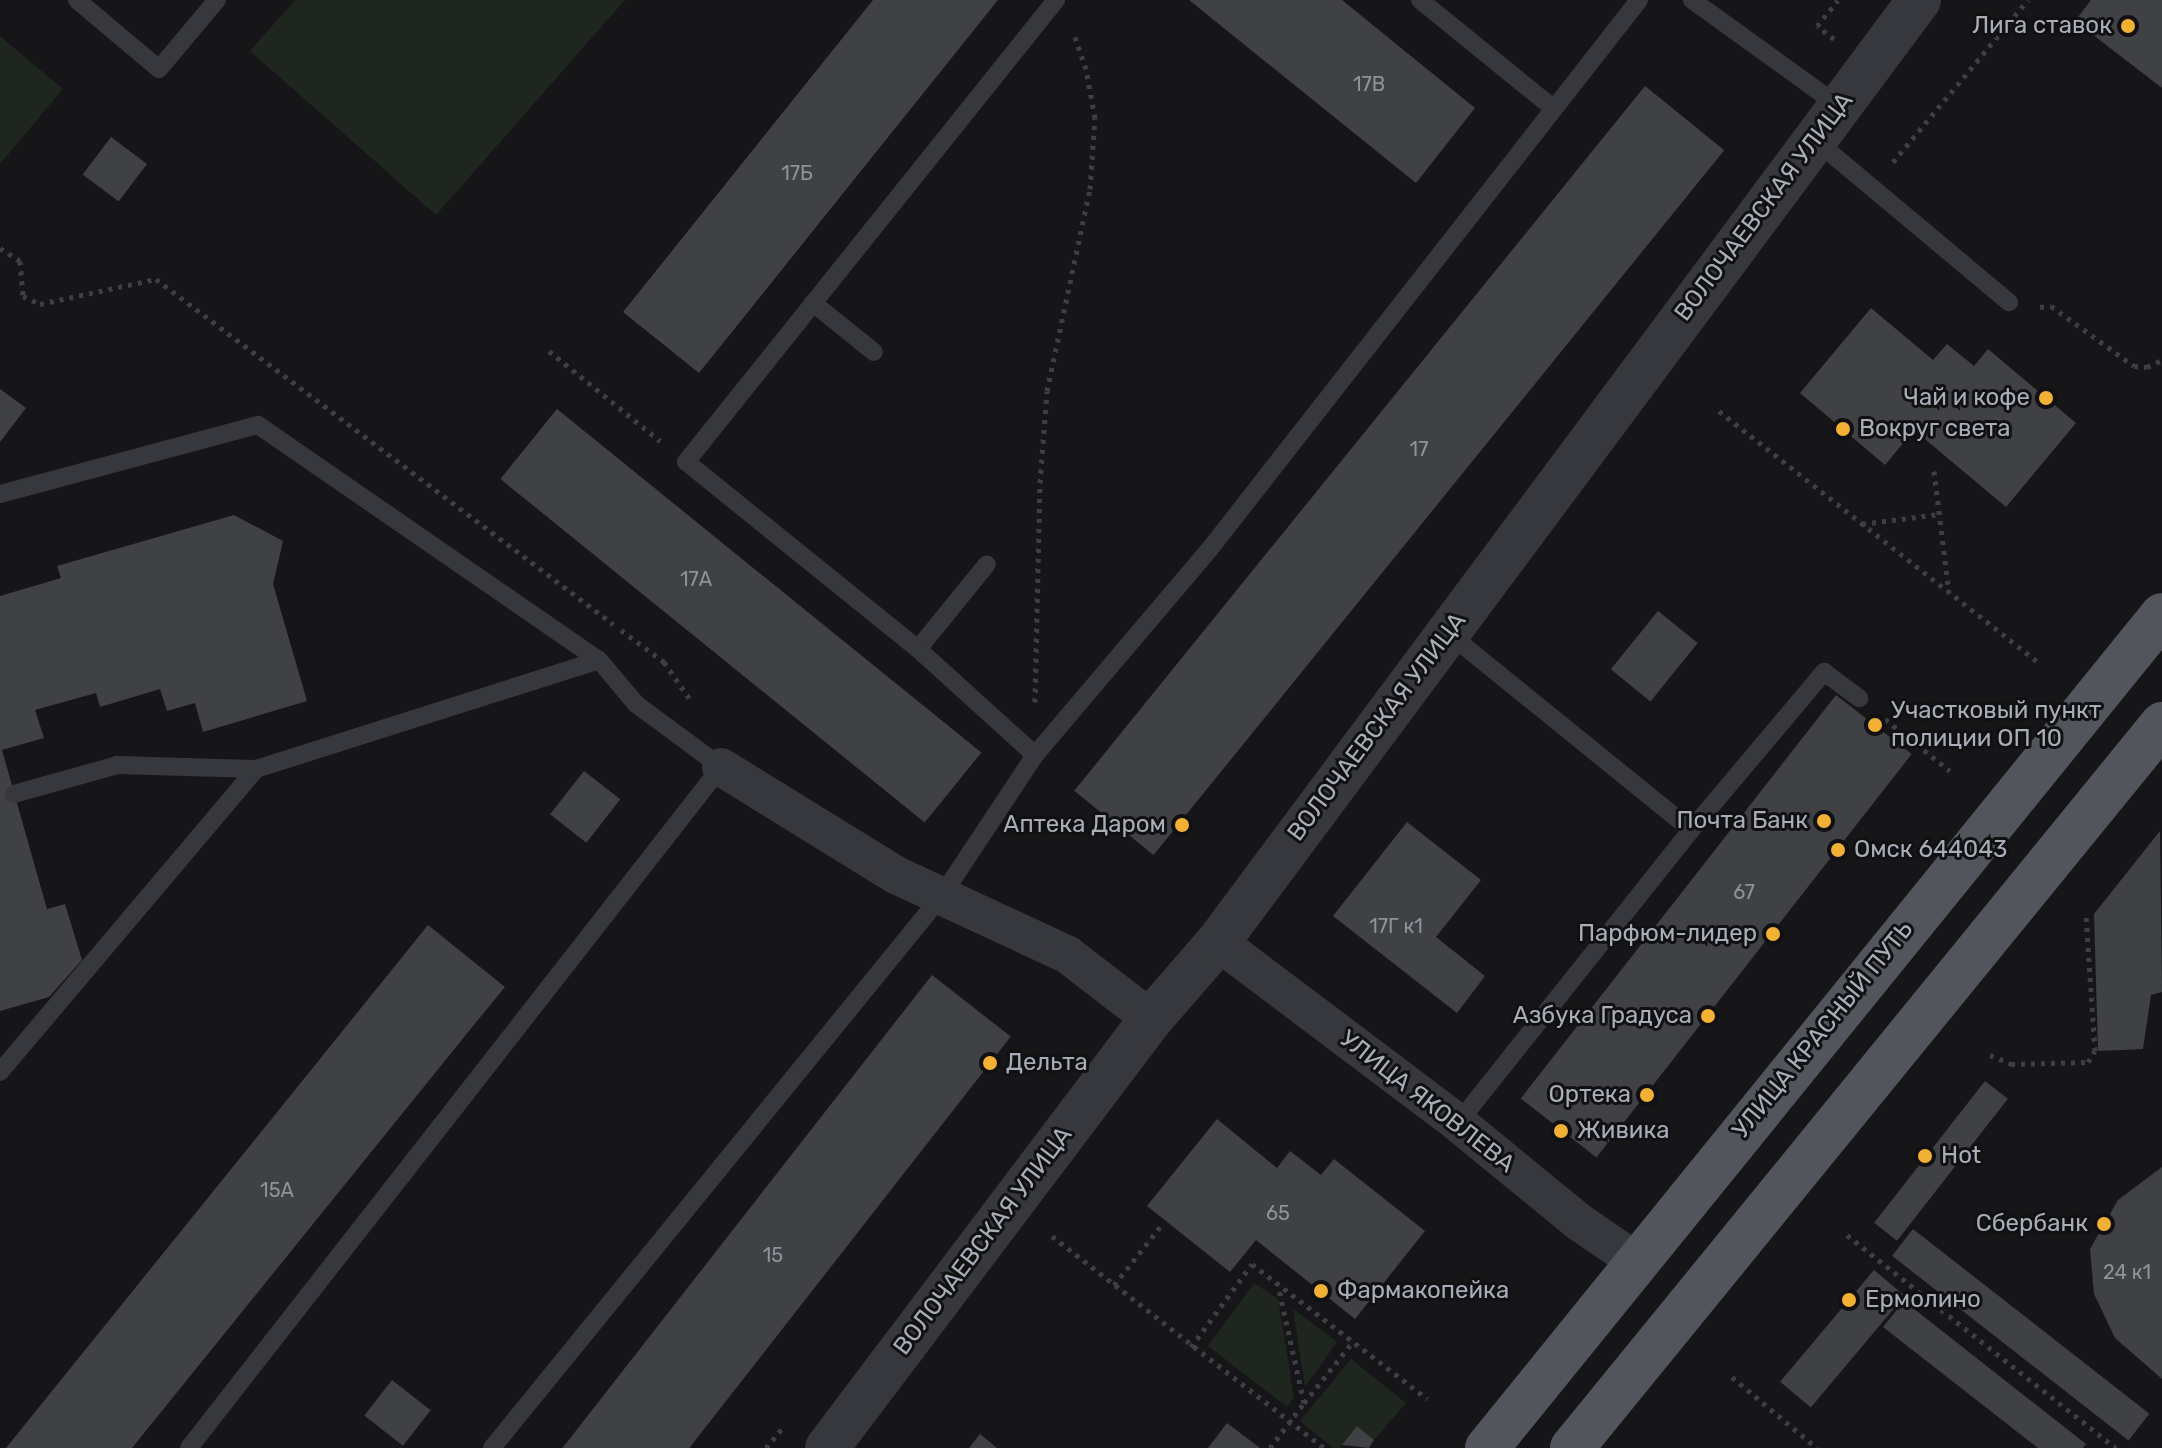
<!DOCTYPE html>
<meta charset="utf-8">
<style>
body{margin:0}
#map{position:relative;width:2162px;height:1448px;overflow:hidden;background:#161618;font-family:Rubik,sans-serif}
div>[style]{position:absolute}
.green>*{inset:0;background:#1e261f}
.building>*{inset:0;background:#404145;transform-origin:0 0}
.path>*{height:5px;margin-top:-2.5px;transform-origin:0;background:repeating-linear-gradient(90deg,#3d3f44 0 4px,transparent 0 10px)}
.service>*{height:18px;margin:-9px;padding:0 9px;transform-origin:9px;border-radius:9px;background:#37383d}
.minor>*{height:38px;margin:-19px;padding:0 19px;transform-origin:19px;border-radius:19px;background:#37383d}
.tertiary>*{height:44px;margin:-22px;padding:0 22px;transform-origin:22px;border-radius:22px;background:#37383d}
.primary>*{height:44px;margin:-22px;padding:0 22px;transform-origin:22px;border-radius:22px;background:#53555c}
.dots>*{width:22px;height:22px;translate:-50% -50%;box-sizing:border-box;border:4px solid #111113;border-radius:50%}
span{translate:-50% -50%;white-space:nowrap;text-align:center;line-height:1.15;-webkit-text-stroke:6px #111113;paint-order:stroke}
.number-label{font-size:20px;color:#8e929b}
.number-label span{-webkit-text-stroke-width:0}
.poi-label{font-size:24px;color:#a8adb8}
.right{translate:-100% -50%;text-align:right}
.left{translate:0 -50%;text-align:left}
.street-label{font-size:24px;color:#a8adb8}
</style>
<div id="map">
<div class="green">
<div style="clip-path:polygon(295px 0,625px 0,436px 215px,250px 51px)"></div>
<div style="clip-path:polygon(0 36px,63px 89px,0 164px)"></div>
<div style="clip-path:polygon(1254px 1283px,1278px 1299px,1294px 1397px,1287px 1407px,1208px 1346px)"></div>
<div style="clip-path:polygon(1293px 1309px,1337px 1342px,1305px 1387px)"></div>
<div style="clip-path:polygon(1351px 1359px,1406px 1403px,1374px 1440px,1357px 1426px,1340px 1448px,1333px 1448px,1300px 1421px)"></div>
</div>
<div class="building">
<div style="clip-path:polygon(873px 0,998px 0,699px 373px,623px 312px)"></div>
<div style="clip-path:polygon(1189px 0,1342px 0,1475px 108px,1416px 183px)"></div>
<div style="clip-path:polygon(2091px 0,2162px 0,2162px 88px,2075px 21px)"></div>
<div style="left:1645px;top:86px;width:102px;height:907px;rotate:39deg"></div>
<div style="left:111px;top:137px;width:45px;height:47px;rotate:37deg"></div>
<div style="clip-path:polygon(1871px 308px,1933px 360px,1947px 344px,1974px 366px,1988px 349px,2076px 423px,2006px 507px,1914px 430px,1885px 465px,1800px 393px)"></div>
<div style="clip-path:polygon(0 389px,26px 408px,0 442px)"></div>
<div style="left:557px;top:409px;width:546px;height:90px;rotate:39deg"></div>
<div style="clip-path:polygon(234px 515px,283px 541px,273px 584px,307px 701px,203px 732px,195px 703px,167px 711px,160px 689px,100px 707px,96px 693px,35px 710px,44px 738px,2px 750px,47px 909px,65px 904px,82px 960px,49px 997px,0 1011px,0 596px,61px 578px,57px 566px)"></div>
<div style="left:1658px;top:611px;width:51px;height:75px;rotate:39deg"></div>
<div style="left:1836px;top:695px;width:96px;height:512px;rotate:38deg"></div>
<div style="left:584px;top:771px;width:46px;height:55px;rotate:38deg"></div>
<div style="clip-path:polygon(1407px 822px,1481px 880px,1436px 937px,1485px 976px,1457px 1013px,1333px 916px)"></div>
<div style="clip-path:polygon(2160px 831px,2162px 992px,2151px 995px,2143px 1049px,2098px 1051px,2094px 914px)"></div>
<div style="clip-path:polygon(428px 925px,505px 987px,473px 1026px,132px 1448px,6px 1448px)"></div>
<div style="left:932px;top:975px;width:100px;height:605px;rotate:38deg"></div>
<div style="left:1985px;top:1081px;width:29px;height:180px;rotate:38deg"></div>
<div style="clip-path:polygon(1217px 1119px,1277px 1168px,1290px 1151px,1321px 1175px,1334px 1159px,1425px 1231px,1355px 1319px,1256px 1240px,1230px 1272px,1147px 1206px)"></div>
<div style="clip-path:polygon(2162px 1167px,2162px 1379px,2115px 1338px,2094px 1294px,2090px 1249px,2118px 1200px)"></div>
<div style="left:1913px;top:1229px;width:300px;height:34px;rotate:38deg"></div>
<div style="left:1874px;top:1270px;width:40px;height:146px;rotate:40deg"></div>
<div style="clip-path:polygon(1904px 1301px,2086px 1444px,2083px 1448px,2038px 1448px,1883px 1327px)"></div>
<div style="left:392px;top:1380px;width:49px;height:45px;rotate:38deg"></div>
<div style="clip-path:polygon(1227px 1423px,1260px 1448px,1208px 1448px)"></div>
<div style="clip-path:polygon(1357px 1426px,1374px 1440px,1369px 1448px,1342px 1445px)"></div>
<div style="clip-path:polygon(980px 1434px,997px 1448px,969px 1448px)"></div>
</div>
<div class="path">
<div style="left:1834px;top:39px;width:21px;rotate:-143deg"></div>
<div style="left:1817px;top:26px;width:33px;rotate:-51deg"></div>
<div style="left:1893px;top:162px;width:211px;rotate:-50.2deg"></div>
<div style="left:0;top:248px;width:24px;rotate:33deg"></div>
<div style="left:20px;top:261px;width:35px;rotate:85deg"></div>
<div style="left:23px;top:296px;width:19px;rotate:25deg"></div>
<div style="left:40px;top:304px;width:119px;rotate:-12.2deg"></div>
<div style="left:156px;top:279px;width:573px;rotate:37.05deg"></div>
<div style="left:2040px;top:307px;width:11px;rotate:-5deg"></div>
<div style="left:2051px;top:306px;width:102px;rotate:35.9deg"></div>
<div style="left:2134px;top:366px;width:13px;rotate:4deg"></div>
<div style="left:2147px;top:367px;width:17px;rotate:-25deg"></div>
<div style="left:549px;top:351px;width:143px;rotate:39deg"></div>
<div style="left:1719px;top:411px;width:407px;rotate:38.2deg"></div>
<div style="left:1934px;top:471px;width:123px;rotate:83deg"></div>
<div style="left:1862px;top:524px;width:78px;rotate:-7.4deg"></div>
<div style="left:621px;top:630px;width:54px;rotate:36.7deg"></div>
<div style="left:664px;top:662px;width:44px;rotate:55.2deg"></div>
<div style="left:1035px;top:702px;width:219px;rotate:-88.7deg"></div>
<div style="left:1040px;top:483px;width:92px;rotate:-85.6deg"></div>
<div style="left:1047px;top:391px;width:207px;rotate:-78deg"></div>
<div style="left:1090px;top:189px;width:71px;rotate:-86deg"></div>
<div style="left:1095px;top:118px;width:50px;rotate:-100.4deg"></div>
<div style="left:1086px;top:69px;width:39px;rotate:-109deg"></div>
<div style="left:1885px;top:719px;width:83px;rotate:38.7deg"></div>
<div style="left:1990px;top:1055px;width:23px;rotate:23deg"></div>
<div style="left:2011px;top:1064px;width:77px;rotate:-1.5deg"></div>
<div style="left:2088px;top:1062px;width:13px;rotate:-58deg"></div>
<div style="left:2095px;top:1051px;width:137px;rotate:-93.8deg"></div>
<div style="left:1847px;top:1235px;width:343px;rotate:38.4deg"></div>
<div style="left:1052px;top:1236px;width:345px;rotate:37.9deg"></div>
<div style="left:1114px;top:1285px;width:75px;rotate:-51.5deg"></div>
<div style="left:1191px;top:1347px;width:103px;rotate:-53.7deg"></div>
<div style="left:1252px;top:1264px;width:221px;rotate:37.6deg"></div>
<div style="left:1732px;top:1377px;width:111px;rotate:39.9deg"></div>
<div style="left:1304px;top:1403px;width:77px;rotate:-51.3deg"></div>
<div style="left:766px;top:1448px;width:28px;rotate:-51deg"></div>
<div style="left:1270px;top:1448px;width:56px;rotate:-52.9deg"></div>
<div style="left:1304px;top:1403px;width:117px;rotate:-102.4deg"></div>
</div>
<div class="service">
<div style="left:77px;top:0;width:107px;rotate:40.1deg"></div>
<div style="left:159px;top:69px;width:90px;rotate:-50deg"></div>
<div style="left:1420px;top:0;width:171px;rotate:39.1deg"></div>
<div style="left:1692px;top:0;width:181px;rotate:35.8deg"></div>
<div style="left:1815px;top:140px;width:253px;rotate:39.9deg"></div>
<div style="left:813px;top:303px;width:78px;rotate:38.8deg"></div>
<div style="left:0;top:494px;width:267px;rotate:-15deg"></div>
<div style="left:258px;top:425px;width:414px;rotate:34.6deg"></div>
<div style="left:1448px;top:633px;width:313px;rotate:39deg"></div>
<div style="left:918px;top:649px;width:109px;rotate:-50.9deg"></div>
<div style="left:1035px;top:755px;width:158px;rotate:-137.8deg"></div>
<div style="left:918px;top:649px;width:298px;rotate:-141.1deg"></div>
<div style="left:686px;top:462px;width:592px;rotate:-51.31deg"></div>
<div style="left:14px;top:794px;width:107px;rotate:-15.7deg"></div>
<div style="left:117px;top:765px;width:139px;rotate:1.6deg"></div>
<div style="left:0;top:1072px;width:397px;rotate:-49.8deg"></div>
<div style="left:256px;top:769px;width:360px;rotate:-17.6deg"></div>
<div style="left:599px;top:660px;width:57px;rotate:49.9deg"></div>
<div style="left:636px;top:704px;width:106px;rotate:36.5deg"></div>
<div style="left:721px;top:767px;width:864px;rotate:128deg"></div>
<div style="left:1458px;top:1123px;width:374px;rotate:-51.5deg"></div>
<div style="left:1691px;top:830px;width:207px;rotate:-49.9deg"></div>
<div style="left:1824px;top:672px;width:44px;rotate:36.6deg"></div>
<div style="left:492px;top:1448px;width:714px;rotate:-50.85deg"></div>
<div style="left:943px;top:894px;width:167px;rotate:-56.5deg"></div>
<div style="left:1035px;top:755px;width:269px;rotate:-49.7deg"></div>
<div style="left:1209px;top:550px;width:698px;rotate:-51.98deg"></div>
</div>
<div class="minor">
<div style="left:721px;top:767px;width:206px;rotate:31.7deg"></div>
<div style="left:896px;top:875px;width:190px;rotate:24.9deg"></div>
<div style="left:1068px;top:955px;width:105px;rotate:37.6deg"></div>
<div style="left:1218px;top:942px;width:301px;rotate:37deg"></div>
<div style="left:1458px;top:1123px;width:156px;rotate:39.3deg"></div>
<div style="left:1579px;top:1222px;width:69px;rotate:34.4deg"></div>
</div>
<div class="tertiary">
<div style="left:827px;top:1448px;width:538px;rotate:-52.94deg"></div>
<div style="left:1151px;top:1019px;width:102px;rotate:-49deg"></div>
<div style="left:1218px;top:942px;width:1174px;rotate:-53.34deg"></div>
</div>
<div class="primary">
<div style="left:1487px;top:1448px;width:1072px;rotate:-50.98deg"></div>
<div style="left:1572px;top:1448px;width:934px;rotate:-50.82deg"></div>
</div>
<div class="dots">
<div style="left:2128px;top:26px;background:#f2b134"></div>
<div style="left:2046px;top:398px;background:#f2b134"></div>
<div style="left:1843px;top:429px;background:#f2b134"></div>
<div style="left:1875px;top:725px;background:#f2b134"></div>
<div style="left:1824px;top:821px;background:#f2b134"></div>
<div style="left:1182px;top:825px;background:#f2b134"></div>
<div style="left:1838px;top:850px;background:#f2b134"></div>
<div style="left:1773px;top:934px;background:#f2b134"></div>
<div style="left:1708px;top:1016px;background:#f2b134"></div>
<div style="left:990px;top:1063px;background:#f2b134"></div>
<div style="left:1647px;top:1095px;background:#f2b134"></div>
<div style="left:1561px;top:1131px;background:#f2b134"></div>
<div style="left:1925px;top:1156px;background:#f2b134"></div>
<div style="left:2104px;top:1224px;background:#f2b134"></div>
<div style="left:1321px;top:1291px;background:#f2b134"></div>
<div style="left:1849px;top:1300px;background:#f2b134"></div>
</div>
<div class="number-label">
<span style="left:1369px;top:84px">17В</span>
<span style="left:797px;top:173px">17Б</span>
<span style="left:1419px;top:449px">17</span>
<span style="left:696px;top:579px">17А</span>
<span style="left:1744px;top:892px">67</span>
<span style="left:1396px;top:926px">17Г к1</span>
<span style="left:277px;top:1190px">15А</span>
<span style="left:1278px;top:1213px">65</span>
<span style="left:773px;top:1255px">15</span>
<span style="left:2127px;top:1272px">24 к1</span>
</div>
<div class="poi-label">
<span class="right" style="left:2112px;top:26px">Лига ставок</span>
<span class="right" style="left:2030px;top:398px">Чай и кофе</span>
<span class="left" style="left:1859px;top:429px">Вокруг света</span>
<span class="left" style="left:1891px;top:725px">Участковый пункт<br>полиции ОП 10</span>
<span class="right" style="left:1808px;top:821px">Почта Банк</span>
<span class="right" style="left:1166px;top:825px">Аптека Даром</span>
<span class="left" style="left:1854px;top:850px">Омск 644043</span>
<span class="right" style="left:1757px;top:934px">Парфюм-лидер</span>
<span class="right" style="left:1692px;top:1016px">Азбука Градуса</span>
<span class="left" style="left:1006px;top:1063px">Дельта</span>
<span class="right" style="left:1631px;top:1095px">Ортека</span>
<span class="left" style="left:1577px;top:1131px">Живика</span>
<span class="left" style="left:1941px;top:1156px">Hot</span>
<span class="right" style="left:2088px;top:1224px">Сбербанк</span>
<span class="left" style="left:1337px;top:1291px">Фармакопейка</span>
<span class="left" style="left:1865px;top:1300px">Ермолино</span>
</div>
<div class="street-label">
<span style="left:1764px;top:207px;rotate:-53deg">ВОЛОЧАЕВСКАЯ УЛИЦА</span>
<span style="left:1377px;top:727px;rotate:-53deg">ВОЛОЧАЕВСКАЯ УЛИЦА</span>
<span style="left:1823px;top:1030px;rotate:-51deg">УЛИЦА КРАСНЫЙ ПУТЬ</span>
<span style="left:1427px;top:1102px;rotate:38deg">УЛИЦА ЯКОВЛЕВА</span>
<span style="left:983px;top:1241px;rotate:-53deg">ВОЛОЧАЕВСКАЯ УЛИЦА</span>
</div>
</div>
